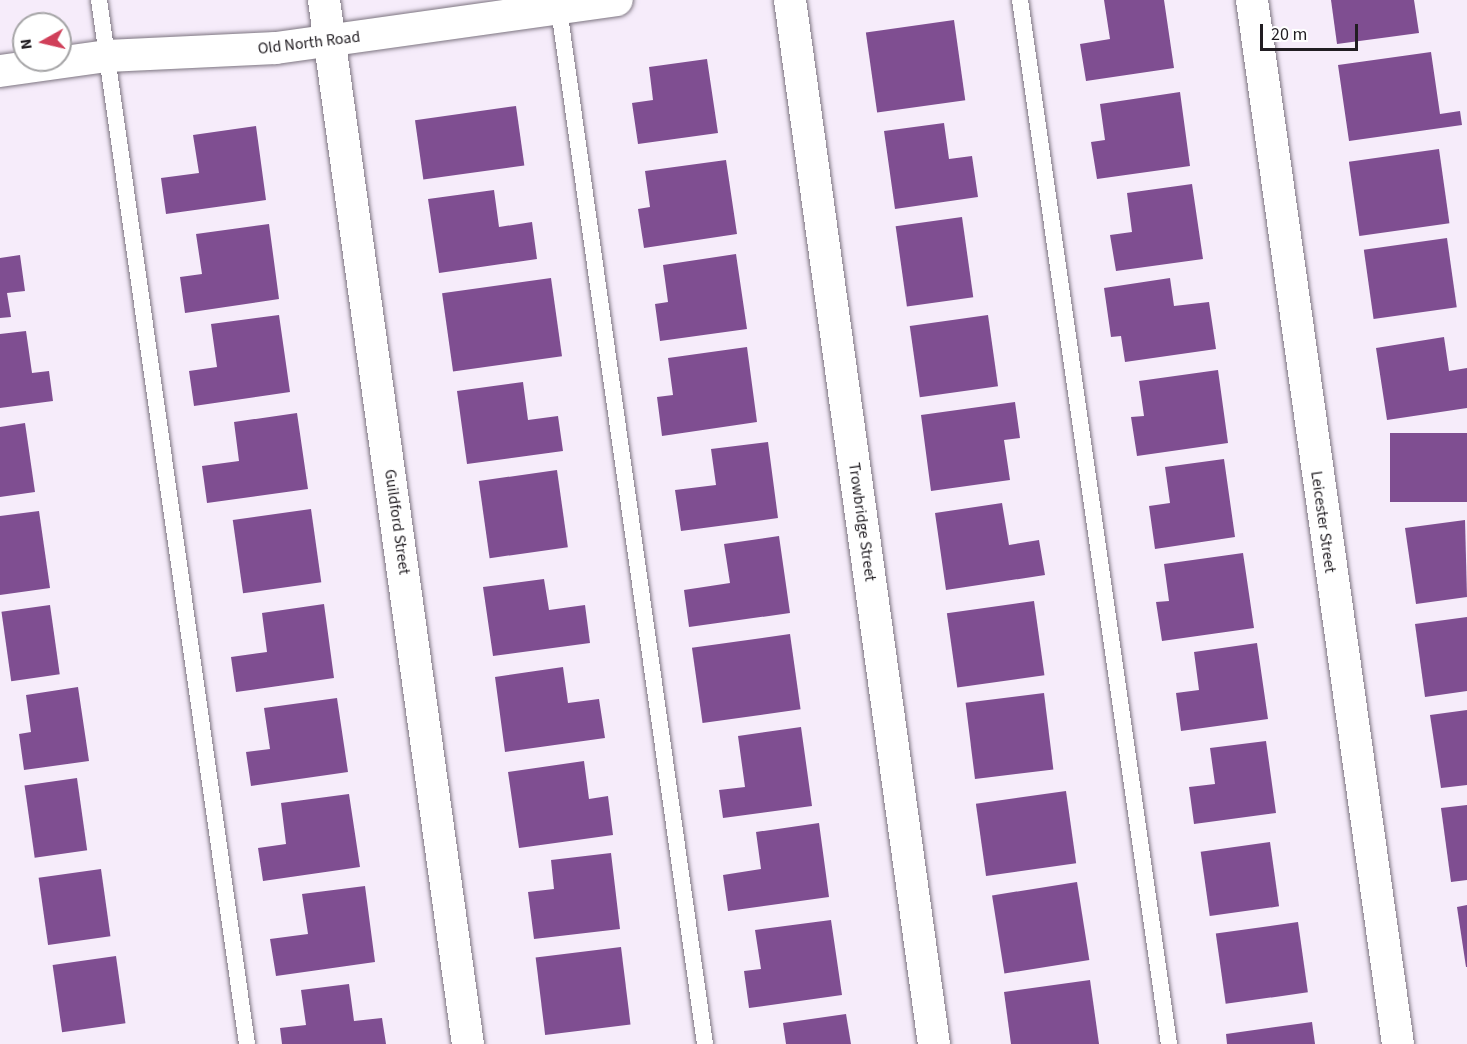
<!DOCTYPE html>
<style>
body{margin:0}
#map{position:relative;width:1467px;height:1044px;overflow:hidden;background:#f6ecfa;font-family:"Source Sans 3",sans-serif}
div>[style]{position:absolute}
.building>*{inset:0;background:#7f4e91;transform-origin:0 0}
.roads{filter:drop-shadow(0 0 2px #7d7581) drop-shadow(0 0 2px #7d7581)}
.service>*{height:16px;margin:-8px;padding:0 8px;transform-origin:8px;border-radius:8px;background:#fff}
.minor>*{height:32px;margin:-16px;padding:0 16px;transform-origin:16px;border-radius:16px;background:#fff}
span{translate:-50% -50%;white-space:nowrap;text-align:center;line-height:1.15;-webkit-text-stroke:6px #fff;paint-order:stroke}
.street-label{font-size:16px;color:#211d22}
.north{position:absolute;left:12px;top:12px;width:60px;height:60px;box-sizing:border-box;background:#fff;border:2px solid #a6a5a7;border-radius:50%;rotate:262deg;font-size:16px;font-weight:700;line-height:24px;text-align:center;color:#211d22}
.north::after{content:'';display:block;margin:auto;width:21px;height:27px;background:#d03f59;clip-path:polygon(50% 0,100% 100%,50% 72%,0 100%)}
.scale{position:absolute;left:1260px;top:24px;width:98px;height:27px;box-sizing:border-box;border:3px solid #211d22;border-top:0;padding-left:8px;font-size:18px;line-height:21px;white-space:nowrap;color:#211d22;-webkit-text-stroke:4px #fff;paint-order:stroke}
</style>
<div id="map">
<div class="building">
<div style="clip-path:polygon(1104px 0,1164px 0,1174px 68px,1086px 81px,1080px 44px,1110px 39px)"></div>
<div style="clip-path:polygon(1331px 0,1414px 0,1419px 33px,1337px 44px)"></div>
<div style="left:954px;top:20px;width:81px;height:89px;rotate:82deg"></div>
<div style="clip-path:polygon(1431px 52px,1440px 114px,1460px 111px,1462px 125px,1349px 141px,1338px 65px)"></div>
<div style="clip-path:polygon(707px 59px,718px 133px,638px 144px,632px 103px,653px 100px,649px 67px)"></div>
<div style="clip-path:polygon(1180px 92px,1190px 166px,1097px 179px,1091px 142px,1105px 140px,1100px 104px)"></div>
<div style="left:516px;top:106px;width:60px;height:102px;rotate:82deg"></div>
<div style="clip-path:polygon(944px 123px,949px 159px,972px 156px,978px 197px,895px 209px,884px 131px)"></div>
<div style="clip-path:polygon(256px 126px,266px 200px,166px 214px,161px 178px,199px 173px,193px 135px)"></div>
<div style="left:1439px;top:149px;width:75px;height:91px;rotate:82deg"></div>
<div style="clip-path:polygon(726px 160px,737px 234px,644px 248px,638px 209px,650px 207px,645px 171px)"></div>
<div style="clip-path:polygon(1192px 184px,1203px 259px,1116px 271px,1110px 235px,1132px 232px,1127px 193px)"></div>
<div style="clip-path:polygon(494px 190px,499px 227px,532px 222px,537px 259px,439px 273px,428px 199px)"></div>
<div style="left:962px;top:217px;width:81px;height:67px;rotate:82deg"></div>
<div style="clip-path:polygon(269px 224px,279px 299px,185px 313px,180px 277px,202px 274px,196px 234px)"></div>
<div style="left:1447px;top:238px;width:70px;height:84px;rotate:82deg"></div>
<div style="clip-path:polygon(736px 254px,747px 329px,660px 341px,655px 304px,668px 302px,663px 265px)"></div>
<div style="clip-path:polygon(20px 255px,25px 291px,7px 293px,11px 317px,0 318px,0 258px)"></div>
<div style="left:551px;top:278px;width:79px;height:110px;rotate:82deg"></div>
<div style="clip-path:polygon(1170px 278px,1174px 306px,1209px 302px,1216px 349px,1125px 362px,1121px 336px,1111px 337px,1104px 288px)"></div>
<div style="clip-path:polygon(279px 315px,290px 392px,194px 406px,189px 371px,217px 367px,211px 324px)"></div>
<div style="left:988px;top:315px;width:72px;height:79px;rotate:82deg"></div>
<div style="clip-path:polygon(26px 331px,32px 373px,49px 371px,53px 401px,0 408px,0 334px)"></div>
<div style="clip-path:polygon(1444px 337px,1449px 371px,1467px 368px,1467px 408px,1387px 420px,1376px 348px)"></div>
<div style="clip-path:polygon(747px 347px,757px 422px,662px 436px,657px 397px,673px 395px,668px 358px)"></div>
<div style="clip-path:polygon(1218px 370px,1228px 443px,1137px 456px,1131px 417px,1144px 416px,1139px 381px)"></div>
<div style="clip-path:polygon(523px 382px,528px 420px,558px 416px,563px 451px,467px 464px,457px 391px)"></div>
<div style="clip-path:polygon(1015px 402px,1020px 438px,1004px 440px,1010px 480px,931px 491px,921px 415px)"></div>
<div style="clip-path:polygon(297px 413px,308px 489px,207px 503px,202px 466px,239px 461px,234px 422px)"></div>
<div style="clip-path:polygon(25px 423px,35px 492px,0 497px,0 427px)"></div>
<div style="left:1467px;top:433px;width:69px;height:77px;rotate:90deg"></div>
<div style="clip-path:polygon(768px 442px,778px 518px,681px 531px,675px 490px,716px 485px,711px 449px)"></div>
<div style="clip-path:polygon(1224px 459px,1235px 537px,1155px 549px,1149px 506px,1170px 503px,1165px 467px)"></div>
<div style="left:557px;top:470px;width:78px;height:79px;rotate:82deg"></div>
<div style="clip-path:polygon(1002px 503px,1009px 545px,1039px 540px,1045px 575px,946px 590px,935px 513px)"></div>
<div style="left:311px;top:509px;width:74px;height:79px;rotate:82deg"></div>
<div style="clip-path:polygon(39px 511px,50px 588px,0 595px,0 516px)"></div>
<div style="clip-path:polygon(1465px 520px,1467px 597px,1416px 604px,1405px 528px)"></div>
<div style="clip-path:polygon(779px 536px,790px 613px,689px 627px,684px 590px,730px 583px,724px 544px)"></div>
<div style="clip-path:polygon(1243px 553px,1254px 628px,1162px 641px,1156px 602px,1169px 601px,1164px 564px)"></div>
<div style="clip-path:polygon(544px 579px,549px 610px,585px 605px,590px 643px,493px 656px,483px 587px)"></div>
<div style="left:1034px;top:601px;width:75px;height:88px;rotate:82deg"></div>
<div style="clip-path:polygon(324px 604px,334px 678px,236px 692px,231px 657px,267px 652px,262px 613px)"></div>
<div style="left:50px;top:605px;width:70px;height:49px;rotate:82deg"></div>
<div style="clip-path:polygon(1467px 617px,1467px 691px,1425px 697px,1415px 624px)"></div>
<div style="left:790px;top:634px;width:76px;height:99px;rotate:82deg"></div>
<div style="clip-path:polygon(1257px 643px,1268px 719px,1181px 731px,1176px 693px,1199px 690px,1194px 652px)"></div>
<div style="clip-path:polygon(563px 667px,568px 703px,599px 699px,605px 738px,505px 752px,495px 677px)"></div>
<div style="clip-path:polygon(78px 687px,89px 761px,24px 770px,19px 734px,31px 732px,26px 695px)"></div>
<div style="left:1044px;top:693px;width:77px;height:79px;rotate:83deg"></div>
<div style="clip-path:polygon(337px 698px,348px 772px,251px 786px,246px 752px,270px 749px,264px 708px)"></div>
<div style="clip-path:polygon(1467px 710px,1467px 785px,1441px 788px,1430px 715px)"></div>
<div style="clip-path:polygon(801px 727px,812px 806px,723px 818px,719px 790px,745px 787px,738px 736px)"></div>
<div style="clip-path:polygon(1266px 741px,1276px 813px,1194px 824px,1189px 787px,1215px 784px,1210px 748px)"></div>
<div style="clip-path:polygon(584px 761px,589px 799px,608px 796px,613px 835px,519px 848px,508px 772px)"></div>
<div style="left:77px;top:778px;width:73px;height:53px;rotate:82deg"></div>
<div style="left:1066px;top:791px;width:73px;height:91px;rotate:82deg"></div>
<div style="clip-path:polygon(349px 794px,360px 867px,263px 881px,258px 848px,286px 844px,281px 803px)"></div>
<div style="clip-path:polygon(1467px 805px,1467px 880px,1451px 882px,1441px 808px)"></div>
<div style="clip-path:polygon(819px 823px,829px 897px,728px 911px,723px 875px,761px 869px,756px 832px)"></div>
<div style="left:1270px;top:842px;width:65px;height:70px;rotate:82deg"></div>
<div style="clip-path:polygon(611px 853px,620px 929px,534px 939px,528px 892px,554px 889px,551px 860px)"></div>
<div style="left:101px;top:869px;width:68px;height:63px;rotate:82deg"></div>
<div style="left:1077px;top:882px;width:79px;height:86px;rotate:81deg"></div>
<div style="clip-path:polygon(365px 886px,375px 962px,276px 976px,270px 939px,308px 934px,302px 894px)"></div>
<div style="clip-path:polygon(1467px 905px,1467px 967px,1466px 967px,1457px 907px)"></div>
<div style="clip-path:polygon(831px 920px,842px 995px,749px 1008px,744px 971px,761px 969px,755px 930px)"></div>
<div style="left:1298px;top:922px;width:71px;height:83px;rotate:82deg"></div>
<div style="left:621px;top:947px;width:78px;height:86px;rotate:83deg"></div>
<div style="left:116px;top:956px;width:68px;height:64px;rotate:82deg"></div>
<div style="clip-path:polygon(1090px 980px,1099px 1044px,1011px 1044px,1004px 992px)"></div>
<div style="clip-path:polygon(349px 984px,354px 1021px,382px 1018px,386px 1044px,282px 1044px,280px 1028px,306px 1025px,301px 990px)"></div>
<div style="clip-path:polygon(846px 1014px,851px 1044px,786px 1044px,783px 1023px)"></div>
<div style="clip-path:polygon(1312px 1022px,1315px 1044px,1227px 1044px,1226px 1034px)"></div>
</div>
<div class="roads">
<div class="service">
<div style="left:99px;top:0;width:1054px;rotate:81.93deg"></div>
<div style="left:1020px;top:0;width:1055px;rotate:81.88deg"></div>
<div style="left:558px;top:2px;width:1052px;rotate:81.97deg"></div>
</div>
<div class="minor">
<div style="left:324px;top:0;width:1054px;rotate:82.15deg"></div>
<div style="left:790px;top:0;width:1054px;rotate:82.15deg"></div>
<div style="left:1252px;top:0;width:1054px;rotate:82.04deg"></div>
<div style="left:0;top:71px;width:108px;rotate:-8deg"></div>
<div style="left:107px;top:56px;width:169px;rotate:-2.7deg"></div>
<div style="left:276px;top:48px;width:344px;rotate:-8deg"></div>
</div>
</div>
<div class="street-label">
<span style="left:309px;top:43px;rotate:-7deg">Old North Road</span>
<span style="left:397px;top:522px;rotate:82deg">Guildford Street</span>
<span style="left:862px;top:522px;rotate:82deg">Trowbridge Street</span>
<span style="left:1323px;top:522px;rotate:82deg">Leicester Street</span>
</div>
<div class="north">N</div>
<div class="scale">20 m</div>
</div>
